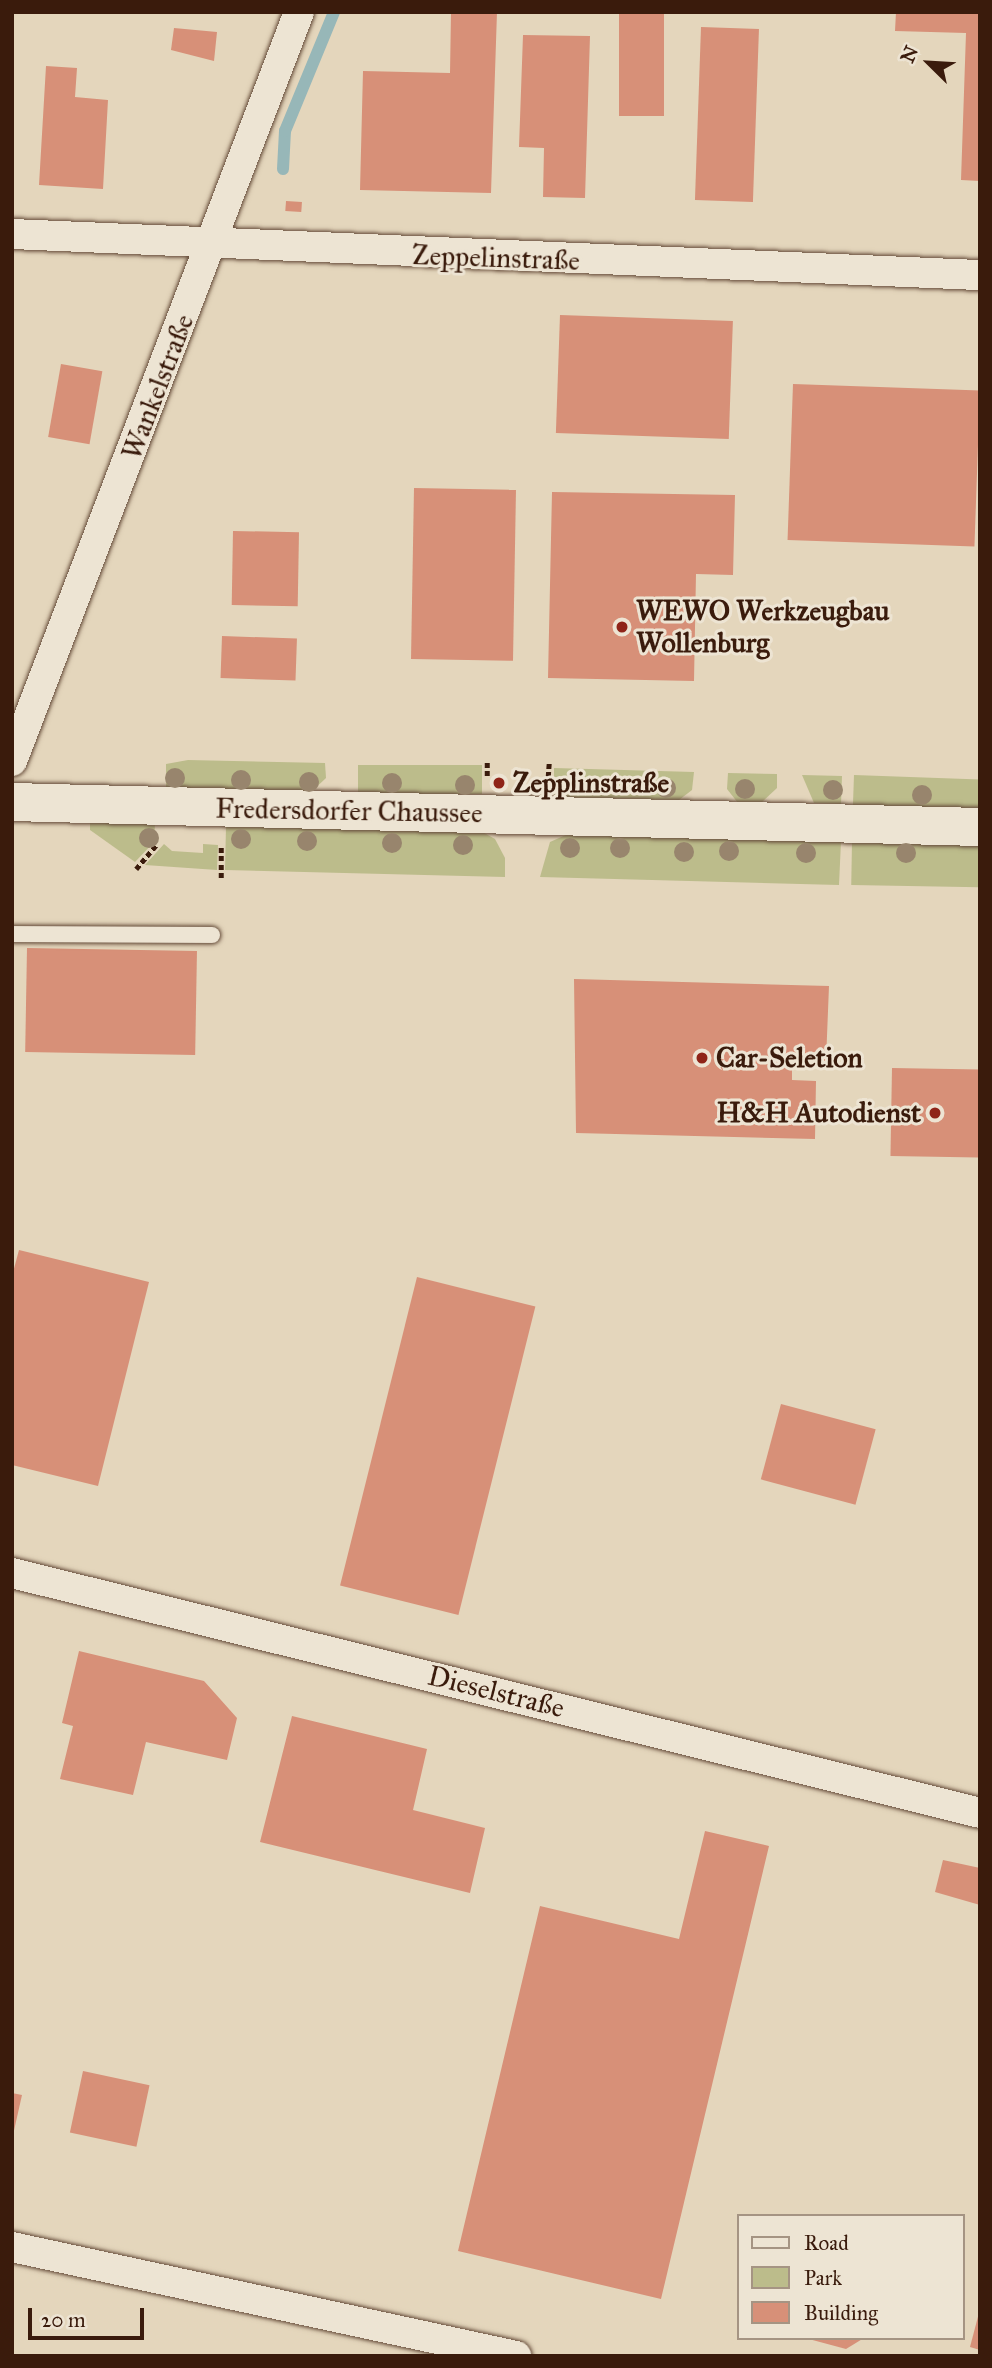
<!DOCTYPE html>
<meta charset="utf-8">
<style>
body{margin:0}
#map{position:relative;width:992px;height:2368px;overflow:hidden;background:#e4d6bc;font-family:"IM FELL Great Primer",serif}
div>[style]{position:absolute}
.green>*{inset:0;background:#bcbc8b;transform-origin:0 0}
.stream>*{height:12px;margin:-6px;padding:0 6px;transform-origin:6px;border-radius:6px;background:#97b7b8}
.building>*{inset:0;background:#d79078;transform-origin:0 0}
.path>*{height:4.5px;margin-top:-2.25px;transform-origin:0;background:repeating-linear-gradient(90deg,#3a1b0c 0 5px,transparent 0 8.5px)}
.roads{filter:drop-shadow(0 0 2px #644a38) drop-shadow(0 0 2px #644a38)}
.lane>*{height:16px;margin:-8px;padding:0 8px;transform-origin:8px;border-radius:8px;background:#ede4d3}
.street>*{height:30px;margin:-15px;padding:0 15px;transform-origin:15px;border-radius:15px;background:#ede4d3}
.secondary>*{height:38px;margin:-19px;padding:0 19px;transform-origin:19px;border-radius:19px;background:#ede4d3}
.trees>*{width:20px;height:20px;margin:-10px;border-radius:50%;background:#98856d}
.dots>*{width:19px;height:19px;translate:-50% -50%;box-sizing:border-box;border:4px solid #ede4d3;border-radius:50%}
span{translate:-50% -50%;white-space:nowrap;text-align:center;line-height:1.15;-webkit-text-stroke:6px #ede4d3;paint-order:stroke}
.street-label{font-size:28px;color:#3a1b0c}
.poi-label{font-size:28px;color:#3a1b0c;font-weight:700}
.left{translate:0 -50%;text-align:left}
.right{translate:-100% -50%;text-align:right}
.frame{position:absolute;inset:0;border:14px solid #3a1b0c;pointer-events:none}
.legend{position:absolute;left:737px;top:2214px;width:228px;height:126px;box-sizing:border-box;background:#ede4d3;border:2px solid #a59483;margin:0;padding:9px 12px;list-style:none;font-size:21px;color:#3a1b0c}
.legend li{display:flex;align-items:center;gap:14px;height:35px}
.legend b{width:35px;border:2px solid #a59483}
.north{position:absolute;left:894px;top:28px;width:70px;height:70px;-webkit-text-stroke:5px #ede4d3;paint-order:stroke;rotate:294deg;font-size:19px;font-weight:700;line-height:28px;text-align:center;color:#3a1b0c}
.north::after{content:'';display:block;margin:auto;width:24px;height:32px;background:#3a1b0c;clip-path:polygon(50% 0,100% 100%,50% 72%,0 100%)}
.scale{position:absolute;left:28px;top:2308px;width:116px;height:32px;box-sizing:border-box;border:4px solid #3a1b0c;border-top:0;padding-left:9px;font-size:21px;line-height:24px;white-space:nowrap;color:#3a1b0c;-webkit-text-stroke:5px #ede4d3;paint-order:stroke}
</style>
<div id="map">
<div class="green">
<div style="clip-path:polygon(188px 760px,325px 763px,326px 778px,310px 793px,166px 788px,166px 764px)"></div>
<div style="left:358px;top:765px;width:124px;height:29px"></div>
<div style="clip-path:polygon(554px 768px,694px 772px,692px 790px,679px 800px,554px 797px)"></div>
<div style="clip-path:polygon(728px 773px,777px 774px,777px 788px,761px 803px,738px 803px,727px 789px)"></div>
<div style="clip-path:polygon(802px 775px,842px 776px,841px 804px,814px 803px)"></div>
<div style="left:854px;top:775px;width:126px;height:30px;rotate:2deg"></div>
<div style="clip-path:polygon(90px 822px,155px 824px,154px 842px,135px 862px,90px 830px)"></div>
<div style="clip-path:polygon(226px 827px,479px 830px,495px 839px,505px 858px,505px 877px,225px 870px)"></div>
<div style="clip-path:polygon(568px 834px,841px 841px,839px 885px,540px 877px,550px 842px)"></div>
<div style="left:852px;top:842px;width:128px;height:43px;rotate:1deg"></div>
<div style="clip-path:polygon(164px 844px,172px 851px,203px 853px,203px 844px,218px 845px,217px 870px,145px 865px)"></div>
</div>
<div class="stream">
<div style="left:283px;top:169px;width:38px;rotate:-87deg"></div>
<div style="left:285px;top:131px;width:129px;rotate:-67.6deg"></div>
</div>
<div class="building">
<div style="clip-path:polygon(451px 12px,497px 12px,491px 193px,360px 190px,363px 71px,450px 73px)"></div>
<div style="left:619px;top:12px;width:45px;height:104px"></div>
<div style="clip-path:polygon(896px 12px,980px 12px,980px 181px,961px 180px,966px 33px,895px 31px)"></div>
<div style="left:701px;top:27px;width:58px;height:173px;rotate:2deg"></div>
<div style="clip-path:polygon(174px 28px,217px 32px,214px 61px,171px 50px)"></div>
<div style="clip-path:polygon(523px 35px,590px 36px,585px 198px,543px 197px,544px 148px,519px 147px)"></div>
<div style="clip-path:polygon(46px 66px,77px 68px,75px 97px,108px 100px,103px 189px,39px 185px)"></div>
<div style="left:286px;top:201px;width:16px;height:10px;rotate:4deg"></div>
<div style="left:560px;top:315px;width:173px;height:118px;rotate:2deg"></div>
<div style="left:61px;top:364px;width:42px;height:74px;rotate:10deg"></div>
<div style="left:793px;top:384px;width:187px;height:156px;rotate:2deg"></div>
<div style="left:414px;top:488px;width:102px;height:171px;rotate:1deg"></div>
<div style="clip-path:polygon(552px 492px,735px 495px,733px 575px,696px 574px,694px 681px,548px 678px)"></div>
<div style="left:233px;top:531px;width:66px;height:74px;rotate:1deg"></div>
<div style="left:222px;top:636px;width:75px;height:42px;rotate:2deg"></div>
<div style="left:27px;top:948px;width:170px;height:104px;rotate:1deg"></div>
<div style="clip-path:polygon(574px 979px,829px 986px,826px 1061px,792px 1060px,792px 1080px,816px 1081px,815px 1139px,576px 1133px)"></div>
<div style="left:892px;top:1068px;width:88px;height:88px;rotate:1deg"></div>
<div style="clip-path:polygon(19px 1250px,149px 1282px,98px 1486px,12px 1465px,12px 1276px)"></div>
<div style="left:417px;top:1277px;width:122px;height:318px;rotate:14deg"></div>
<div style="left:781px;top:1404px;width:98px;height:78px;rotate:15deg"></div>
<div style="clip-path:polygon(79px 1651px,204px 1681px,237px 1718px,227px 1760px,146px 1742px,133px 1795px,60px 1779px,73px 1726px,62px 1723px)"></div>
<div style="clip-path:polygon(292px 1716px,427px 1749px,413px 1810px,485px 1828px,470px 1893px,260px 1842px)"></div>
<div style="clip-path:polygon(705px 1831px,769px 1846px,661px 2299px,458px 2251px,540px 1906px,679px 1939px)"></div>
<div style="clip-path:polygon(943px 1860px,980px 1868px,980px 1905px,935px 1892px)"></div>
<div style="left:83px;top:2071px;width:68px;height:63px;rotate:12deg"></div>
<div style="clip-path:polygon(12px 2093px,22px 2095px,13px 2135px,12px 2135px)"></div>
<div style="clip-path:polygon(980px 2309px,980px 2350px,970px 2347px)"></div>
<div style="clip-path:polygon(805px 2338px,864px 2338px,846px 2349px)"></div>
</div>
<div class="path">
<div style="left:487px;top:776px;width:17px;rotate:-90deg"></div>
<div style="left:548px;top:777px;width:16px;rotate:-86deg"></div>
<div style="left:136px;top:869px;width:31px;rotate:-50deg"></div>
<div style="left:221px;top:878px;width:34px;rotate:-90deg"></div>
</div>
<div class="roads">
<div class="lane">
<div style="left:12px;top:934px;width:200px;rotate:0.3deg"></div>
</div>
<div class="street">
<div style="left:12px;top:234px;width:969px;rotate:2.43deg"></div>
<div style="left:12px;top:761px;width:802px;rotate:-69.03deg"></div>
<div style="left:12px;top:1573px;width:997px;rotate:13.92deg"></div>
<div style="left:12px;top:2247px;width:516px;rotate:12.2deg"></div>
</div>
<div class="secondary">
<div style="left:12px;top:802px;width:968px;rotate:1.48deg"></div>
</div>
</div>
<div class="trees">
<div style="left:175px;top:778px"></div>
<div style="left:241px;top:780px"></div>
<div style="left:309px;top:782px"></div>
<div style="left:392px;top:783px"></div>
<div style="left:465px;top:785px"></div>
<div style="left:666px;top:788px"></div>
<div style="left:745px;top:789px"></div>
<div style="left:833px;top:790px"></div>
<div style="left:922px;top:795px"></div>
<div style="left:149px;top:838px"></div>
<div style="left:241px;top:839px"></div>
<div style="left:307px;top:841px"></div>
<div style="left:392px;top:843px"></div>
<div style="left:463px;top:845px"></div>
<div style="left:570px;top:848px"></div>
<div style="left:620px;top:848px"></div>
<div style="left:729px;top:851px"></div>
<div style="left:684px;top:852px"></div>
<div style="left:806px;top:853px"></div>
<div style="left:906px;top:853px"></div>
</div>
<div class="dots">
<div style="left:622px;top:627px;background:#8f2418"></div>
<div style="left:499px;top:783px;background:#8f2418"></div>
<div style="left:702px;top:1058px;background:#8f2418"></div>
<div style="left:935px;top:1113px;background:#8f2418"></div>
</div>
<div class="street-label">
<span style="left:496px;top:258px;rotate:2deg">Zeppelinstraße</span>
<span style="left:158px;top:387px;rotate:-69deg">Wankelstraße</span>
<span style="left:349px;top:811px;rotate:1deg">Fredersdorfer Chaussee</span>
<span style="left:496px;top:1692px;rotate:14deg">Dieselstraße</span>
</div>
<div class="poi-label">
<span class="left" style="left:636px;top:627px">WEWO Werkzeugbau<br>Wollenburg</span>
<span class="left" style="left:513px;top:783px">Zepplinstraße</span>
<span class="left" style="left:716px;top:1058px">Car-Seletion</span>
<span class="right" style="left:921px;top:1113px">H&amp;H Autodienst</span>
</div>
<div class="frame"></div>
<ul class="legend">
<li><b style="height:9px;background:#ede4d3"></b>Road</li>
<li><b style="height:19px;background:#bcbc8b"></b>Park</li>
<li><b style="height:19px;background:#d79078"></b>Building</li>
</ul>
<div class="north">N</div>
<div class="scale">20 m</div>
</div>
